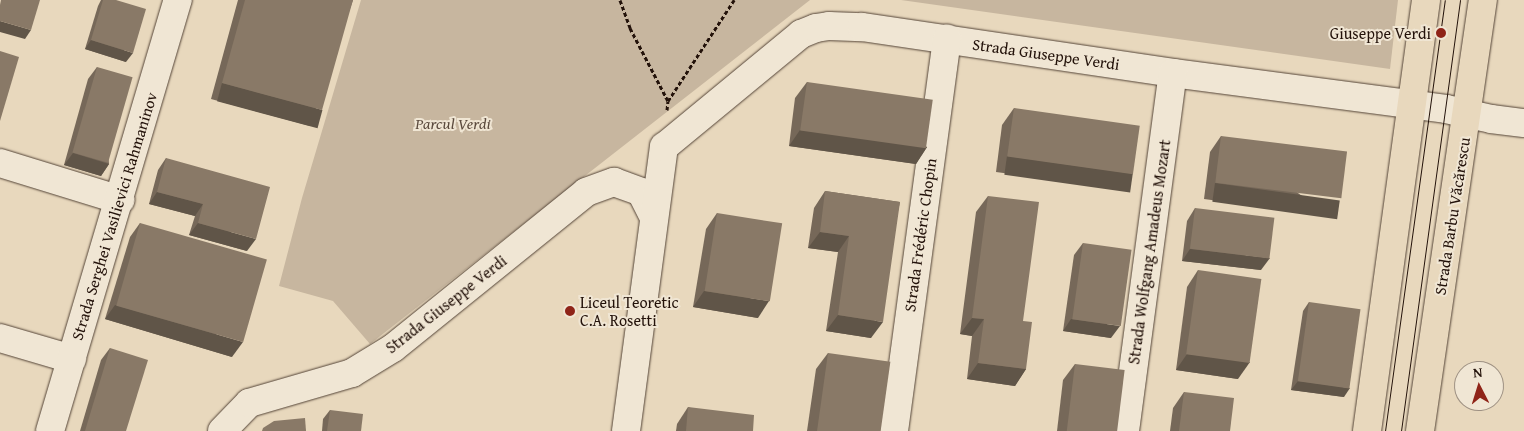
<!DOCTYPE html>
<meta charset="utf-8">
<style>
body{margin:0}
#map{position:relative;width:1524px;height:431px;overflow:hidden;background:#e8d8bd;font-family:"Gentium Book Plus",serif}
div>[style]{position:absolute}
.green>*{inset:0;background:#c7b69f}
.path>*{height:3px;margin-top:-1.5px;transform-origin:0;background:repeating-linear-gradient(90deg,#23120a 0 4px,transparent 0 6.5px)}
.roads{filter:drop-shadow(0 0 1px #544437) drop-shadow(0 0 1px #544437)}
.minor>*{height:28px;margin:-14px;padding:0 14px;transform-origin:14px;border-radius:14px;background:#f0e6d4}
.major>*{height:28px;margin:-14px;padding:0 14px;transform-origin:14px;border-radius:14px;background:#e8d8bd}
.tram>*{height:1px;margin:-0.5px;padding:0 0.5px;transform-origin:0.5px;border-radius:0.5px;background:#23120a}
.wall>*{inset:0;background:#766859}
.shaded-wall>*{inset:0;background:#605548;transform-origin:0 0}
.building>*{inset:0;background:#897967;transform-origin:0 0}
.dots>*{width:14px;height:14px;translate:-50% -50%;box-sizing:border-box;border:2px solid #f0e6d4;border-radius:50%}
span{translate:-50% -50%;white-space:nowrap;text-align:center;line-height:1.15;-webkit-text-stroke:4px #f0e6d4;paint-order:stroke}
.poi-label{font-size:16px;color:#23120a}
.right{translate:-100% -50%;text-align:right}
.left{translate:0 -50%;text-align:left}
.street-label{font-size:16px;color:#23120a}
.park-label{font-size:16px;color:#5c4b3e;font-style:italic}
.north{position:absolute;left:1454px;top:361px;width:50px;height:50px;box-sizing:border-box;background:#f0e6d4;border:1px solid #9e9183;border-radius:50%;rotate:355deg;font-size:14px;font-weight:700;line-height:20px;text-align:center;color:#23120a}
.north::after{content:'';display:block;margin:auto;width:18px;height:22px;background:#8f2418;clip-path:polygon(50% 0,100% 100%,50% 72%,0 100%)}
</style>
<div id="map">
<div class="green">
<div style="clip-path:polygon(361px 0,810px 0,370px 344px,333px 301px,279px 286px,302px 198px)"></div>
<div style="clip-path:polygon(901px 0,1398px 0,1390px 69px)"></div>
</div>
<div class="path">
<div style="left:620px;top:0;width:30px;rotate:70deg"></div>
<div style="left:630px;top:28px;width:82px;rotate:62.5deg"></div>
<div style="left:667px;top:110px;width:9px;rotate:-84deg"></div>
<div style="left:668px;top:101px;width:121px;rotate:-56.8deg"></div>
</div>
<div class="roads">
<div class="minor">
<div style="left:0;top:163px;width:126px;rotate:17.1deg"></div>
<div style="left:0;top:338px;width:75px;rotate:16.3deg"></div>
<div style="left:50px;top:431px;width:450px;rotate:-73.5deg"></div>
<div style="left:222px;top:431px;width:39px;rotate:-46deg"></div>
<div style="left:249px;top:403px;width:107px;rotate:-16.2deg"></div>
<div style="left:352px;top:373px;width:48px;rotate:-31.4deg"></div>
<div style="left:393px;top:348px;width:248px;rotate:-38.9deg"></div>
<div style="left:586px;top:192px;width:30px;rotate:-20deg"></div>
<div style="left:614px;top:182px;width:29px;rotate:20deg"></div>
<div style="left:641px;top:192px;width:27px;rotate:63deg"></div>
<div style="left:626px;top:431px;width:287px;rotate:-82.4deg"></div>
<div style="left:664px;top:147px;width:178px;rotate:-39.5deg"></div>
<div style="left:801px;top:34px;width:16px;rotate:-22deg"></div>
<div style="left:816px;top:28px;width:13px;rotate:-9deg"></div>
<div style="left:829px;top:26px;width:33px;rotate:2deg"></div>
<div style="left:862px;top:27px;width:314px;rotate:8.4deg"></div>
<div style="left:1173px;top:73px;width:275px;rotate:7.5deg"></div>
<div style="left:1446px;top:109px;width:46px;rotate:12.5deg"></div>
<div style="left:1491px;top:119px;width:33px;rotate:7deg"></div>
<div style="left:894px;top:431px;width:396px;rotate:-82.3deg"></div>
<div style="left:1125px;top:431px;width:361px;rotate:-82.4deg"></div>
</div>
<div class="major">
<div style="left:1367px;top:431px;width:435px;rotate:-82.2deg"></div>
<div style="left:1420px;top:431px;width:436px;rotate:-81.7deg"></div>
</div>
</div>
<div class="tram">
<div style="left:1385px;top:431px;width:435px;rotate:-82.1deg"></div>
<div style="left:1401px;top:431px;width:435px;rotate:-82.2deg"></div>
</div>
<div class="wall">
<div style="clip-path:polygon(101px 0,116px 0,126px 62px,85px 49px,98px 6px)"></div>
<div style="clip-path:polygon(238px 0,353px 0,310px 126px,211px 99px)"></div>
<div style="clip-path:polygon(97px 67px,109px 164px,101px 176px,64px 165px,88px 79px)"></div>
<div style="clip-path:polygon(807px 82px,927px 147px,916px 164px,789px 146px,795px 98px)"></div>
<div style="clip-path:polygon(1014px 108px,1133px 173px,1122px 189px,996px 172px,1002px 125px)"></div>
<div style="clip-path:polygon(1221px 136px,1329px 216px,1204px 199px,1210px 152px)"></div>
<div style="clip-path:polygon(166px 158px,247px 251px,189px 235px,195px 216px,149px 204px,158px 170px)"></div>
<div style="clip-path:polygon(825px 191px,900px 202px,871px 338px,826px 331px,838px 252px,808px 248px,814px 208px)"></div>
<div style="clip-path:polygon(988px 196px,1023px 321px,1026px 369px,1015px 386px,967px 379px,972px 336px,960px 334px,976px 212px)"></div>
<div style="clip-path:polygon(1195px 208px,1261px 270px,1182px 261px,1187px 221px)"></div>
<div style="clip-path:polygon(717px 213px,758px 318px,693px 307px,706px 229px)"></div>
<div style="clip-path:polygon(140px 223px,232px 357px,105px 319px,130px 237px)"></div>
<div style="clip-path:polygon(1083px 243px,1111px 338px,1063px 331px,1074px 255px)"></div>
<div style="clip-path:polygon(1198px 270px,1238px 379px,1176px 370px,1187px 287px)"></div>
<div style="clip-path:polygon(1309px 302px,1344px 397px,1291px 390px,1303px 311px)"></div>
<div style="clip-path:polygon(110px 348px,126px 431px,80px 431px,101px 360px)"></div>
<div style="clip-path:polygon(828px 353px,880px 431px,807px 431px,816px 369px)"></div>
<div style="clip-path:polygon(1075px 364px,1117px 431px,1057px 431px,1063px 380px)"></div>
<div style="clip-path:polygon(1184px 392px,1230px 431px,1170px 431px,1173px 408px)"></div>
<div style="clip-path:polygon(688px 407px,753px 431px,676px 431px,677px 424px)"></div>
<div style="clip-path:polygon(330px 410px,361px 431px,322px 431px,323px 419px)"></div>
</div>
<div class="shaded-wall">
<div style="clip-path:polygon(0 21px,31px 30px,25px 39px,0 32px)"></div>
<div style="clip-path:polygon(91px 40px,133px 53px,126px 62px,85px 49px)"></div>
<div style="left:222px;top:83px;width:104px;height:19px;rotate:15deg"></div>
<div style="clip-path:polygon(800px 130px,927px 147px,916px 164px,789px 146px)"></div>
<div style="clip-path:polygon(73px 153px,109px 164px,101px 176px,64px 165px)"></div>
<div style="left:1007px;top:156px;width:127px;height:19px;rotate:8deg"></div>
<div style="left:1215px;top:183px;width:126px;height:19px;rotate:8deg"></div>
<div style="clip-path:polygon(157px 192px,203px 204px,195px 216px,149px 204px)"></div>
<div style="clip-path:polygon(198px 223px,256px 239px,247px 251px,189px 235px)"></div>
<div style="clip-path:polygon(820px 232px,849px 236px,838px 252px,808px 248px)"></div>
<div style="clip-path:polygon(1190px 249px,1270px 258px,1261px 270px,1182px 261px)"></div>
<div style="clip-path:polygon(704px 291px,769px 301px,758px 318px,693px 307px)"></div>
<div style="clip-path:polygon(115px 305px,243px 342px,232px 357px,105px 319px)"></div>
<div style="clip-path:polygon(838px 315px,883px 322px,871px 338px,826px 331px)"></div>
<div style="clip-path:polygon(972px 318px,984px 319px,972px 336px,960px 334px)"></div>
<div style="clip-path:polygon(1071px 319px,1120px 326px,1111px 338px,1063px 331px)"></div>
<div style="clip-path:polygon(1187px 354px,1250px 362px,1238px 379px,1176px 370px)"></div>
<div style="clip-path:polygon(978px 363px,1026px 369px,1015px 386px,967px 379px)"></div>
<div style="clip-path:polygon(1298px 381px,1350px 388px,1344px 397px,1291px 390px)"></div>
</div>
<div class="building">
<div style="clip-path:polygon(1px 0,40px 0,31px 30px,0 21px,0 5px)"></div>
<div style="clip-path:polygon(103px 0,116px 0,146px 9px,133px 53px,91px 40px)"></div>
<div style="clip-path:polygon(245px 0,353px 0,322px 110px,222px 83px)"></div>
<div style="clip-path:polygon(0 51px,19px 57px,0 121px)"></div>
<div style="left:97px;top:67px;width:37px;height:89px;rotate:16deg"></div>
<div style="left:807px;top:82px;width:127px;height:49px;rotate:8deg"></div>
<div style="left:1014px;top:108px;width:127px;height:49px;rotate:8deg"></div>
<div style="left:1221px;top:136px;width:127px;height:47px;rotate:7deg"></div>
<div style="clip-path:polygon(166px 158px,270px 187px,256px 239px,198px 223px,203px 204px,157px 192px)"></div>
<div style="clip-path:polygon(825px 191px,900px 202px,883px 322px,838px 315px,849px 236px,820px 232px)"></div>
<div style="clip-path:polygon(988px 196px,1039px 202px,1023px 321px,1032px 322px,1026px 369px,978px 363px,984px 319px,972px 318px)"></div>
<div style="left:1195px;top:208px;width:80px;height:41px;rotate:7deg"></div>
<div style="left:717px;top:213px;width:66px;height:79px;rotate:9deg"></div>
<div style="left:140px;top:223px;width:132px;height:86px;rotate:16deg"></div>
<div style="left:1083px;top:243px;width:49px;height:77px;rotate:8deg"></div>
<div style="left:1198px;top:270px;width:64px;height:85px;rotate:8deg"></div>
<div style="left:1309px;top:302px;width:52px;height:80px;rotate:8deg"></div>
<div style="clip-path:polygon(110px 348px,148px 360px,126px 431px,85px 431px)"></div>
<div style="left:828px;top:353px;width:63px;height:79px;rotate:8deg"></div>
<div style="left:1075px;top:364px;width:50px;height:68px;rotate:7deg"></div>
<div style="clip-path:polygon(1184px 392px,1234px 398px,1230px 431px,1179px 431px)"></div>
<div style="clip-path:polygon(688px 407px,754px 415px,753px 431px,686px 431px)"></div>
<div style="clip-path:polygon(330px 410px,363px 414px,361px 431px,327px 431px)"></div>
<div style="clip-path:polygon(305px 418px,306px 431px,262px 431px,263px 428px,274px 421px)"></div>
</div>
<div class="dots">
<div style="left:1441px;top:33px;background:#8f2418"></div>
<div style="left:570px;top:311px;background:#8f2418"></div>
</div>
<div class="poi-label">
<span class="right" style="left:1431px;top:33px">Giuseppe Verdi</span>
<span class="left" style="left:580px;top:311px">Liceul Teoretic<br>C.A. Rosetti</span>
</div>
<div class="street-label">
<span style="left:1046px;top:54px;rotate:8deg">Strada Giuseppe Verdi</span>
<span style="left:114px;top:216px;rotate:-73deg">Strada Serghei Vasilievici Rahmaninov</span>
<span style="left:1452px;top:216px;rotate:-81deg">Strada Barbu Văcărescu</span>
<span style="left:920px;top:235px;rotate:-82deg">Strada Frédéric Chopin</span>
<span style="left:1149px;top:252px;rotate:-82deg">Strada Wolfgang Amadeus Mozart</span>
<span style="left:446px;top:304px;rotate:-38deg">Strada Giuseppe Verdi</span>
</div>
<div class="park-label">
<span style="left:453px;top:123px">Parcul Verdi</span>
</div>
<div class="north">N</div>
</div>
